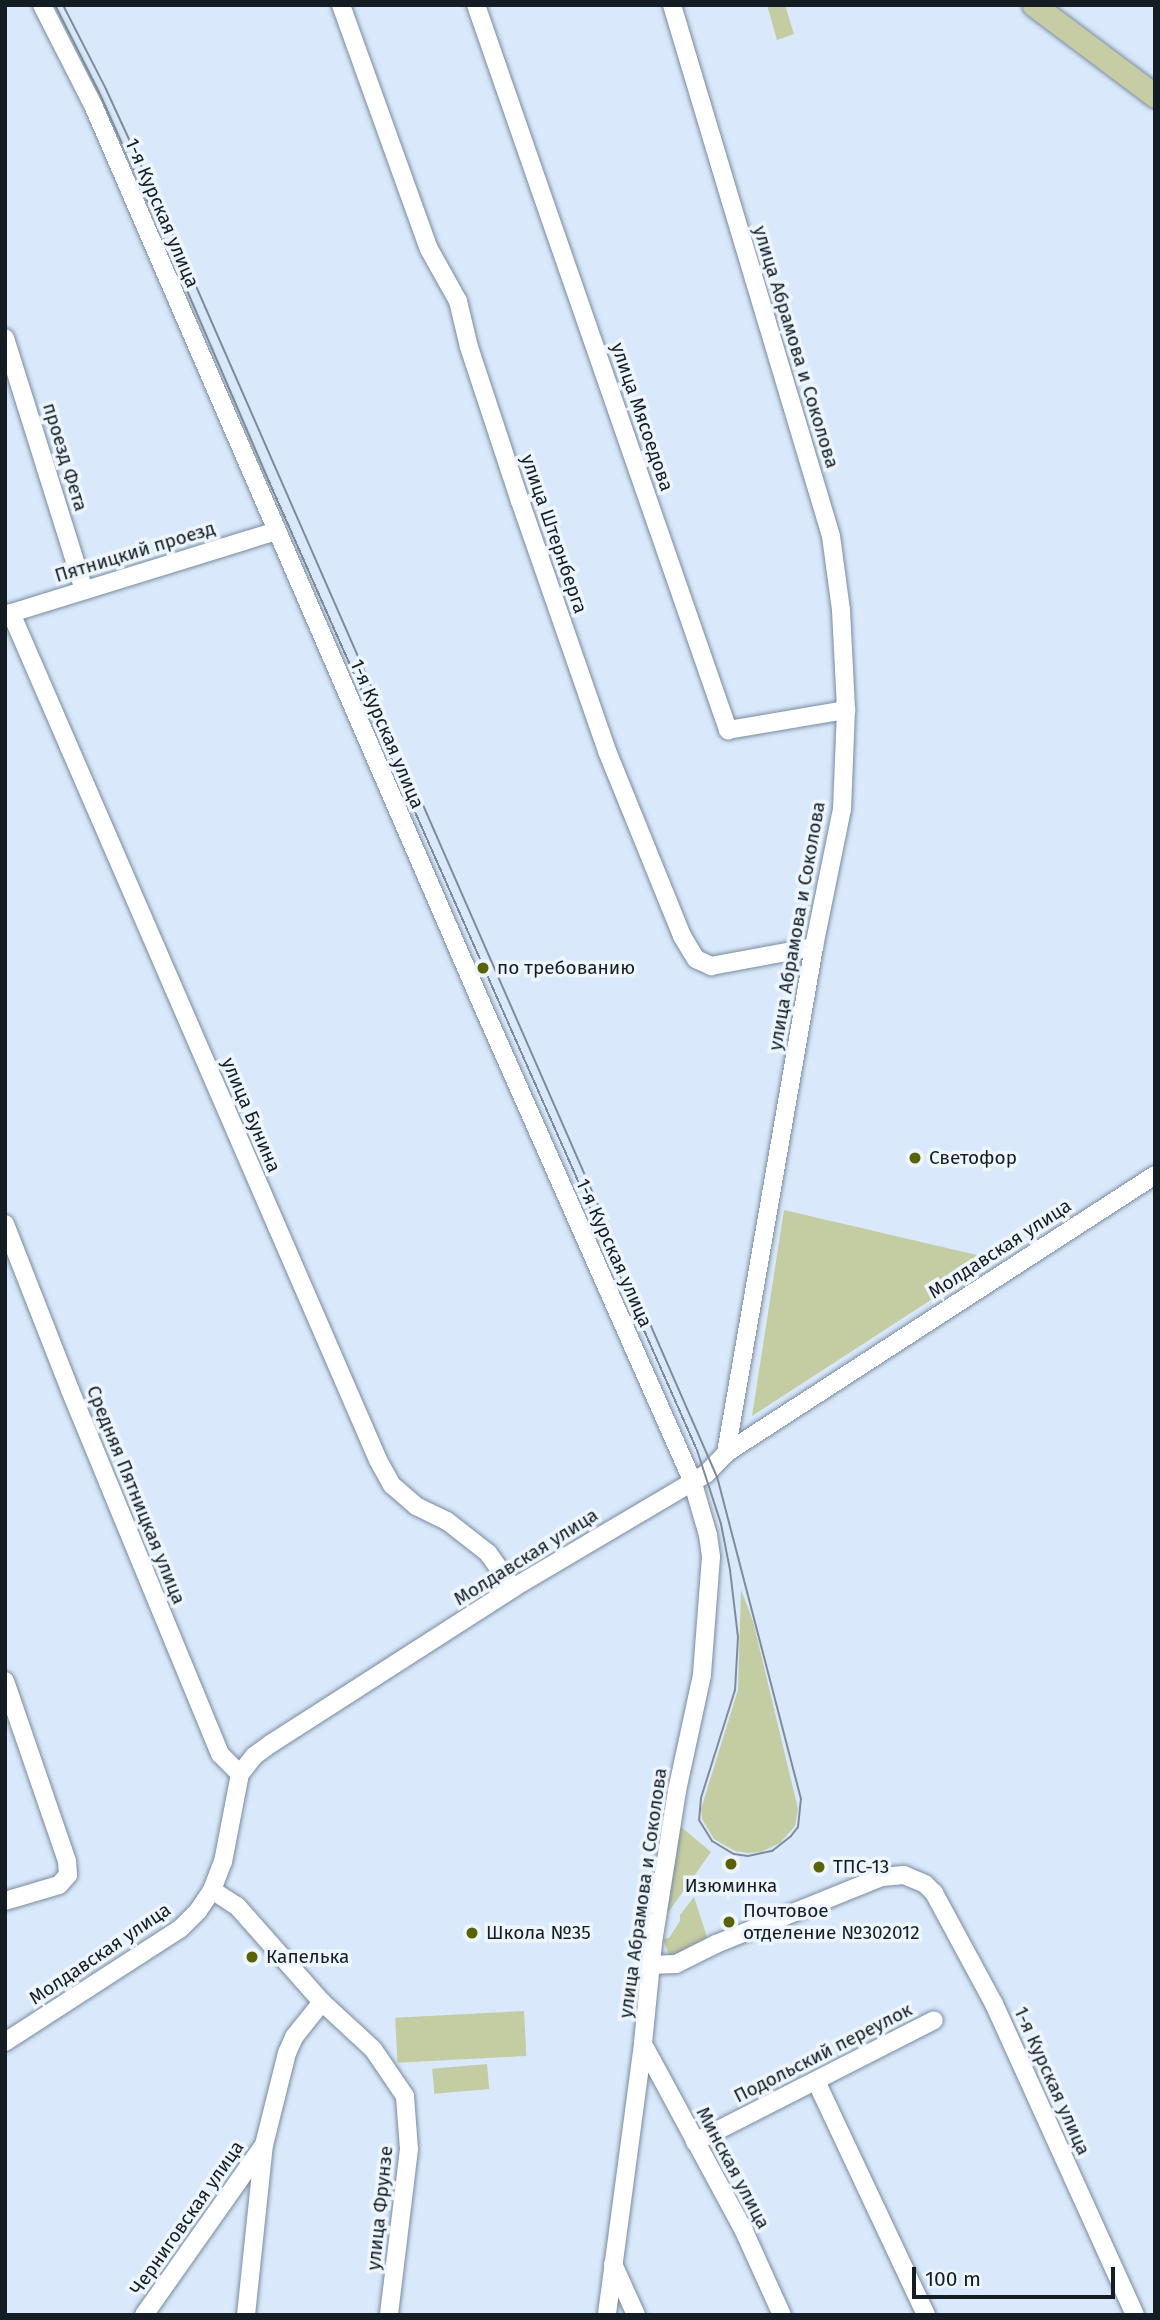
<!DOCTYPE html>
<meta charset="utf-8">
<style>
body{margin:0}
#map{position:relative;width:1160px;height:2320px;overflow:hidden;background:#d9e9fb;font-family:"Fira Sans",sans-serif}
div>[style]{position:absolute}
.green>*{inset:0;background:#c4cca2;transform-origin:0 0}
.roads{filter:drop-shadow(0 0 2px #798b9f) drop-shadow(0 0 2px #798b9f)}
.minor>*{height:18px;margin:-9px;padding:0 9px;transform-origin:9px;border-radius:9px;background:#fff}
.major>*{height:23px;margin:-11.5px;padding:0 11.5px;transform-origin:11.5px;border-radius:11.5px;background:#c6cda4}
.tram>*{height:2px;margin:-1px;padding:0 1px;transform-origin:1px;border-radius:1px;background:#7f8b99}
.dots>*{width:19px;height:19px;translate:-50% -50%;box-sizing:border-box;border:4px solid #edf5fe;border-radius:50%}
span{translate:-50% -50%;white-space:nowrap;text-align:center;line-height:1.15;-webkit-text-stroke:7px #edf5fe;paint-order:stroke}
.street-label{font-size:19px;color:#141c24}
.poi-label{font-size:19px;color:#141c24}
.left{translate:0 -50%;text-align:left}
.frame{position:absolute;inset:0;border:7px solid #141c24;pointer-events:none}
.scale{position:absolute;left:912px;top:2267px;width:203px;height:32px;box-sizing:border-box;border:4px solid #141c24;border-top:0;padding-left:9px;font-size:21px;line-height:24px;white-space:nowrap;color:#141c24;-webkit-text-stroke:5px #edf5fe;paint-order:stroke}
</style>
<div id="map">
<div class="green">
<div style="clip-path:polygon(767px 5px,785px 5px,794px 34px,777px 40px)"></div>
<div style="clip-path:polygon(784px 1210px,994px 1259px,752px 1416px)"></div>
<div style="clip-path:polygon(741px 1590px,753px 1621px,798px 1809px,795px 1826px,780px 1843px,761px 1852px,748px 1853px,735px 1851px,714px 1839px,702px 1819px,701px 1809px,738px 1690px)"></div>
<div style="clip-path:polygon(680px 1826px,711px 1852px,667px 1914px)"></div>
<div style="clip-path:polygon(694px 1897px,708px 1940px,677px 1956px,669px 1955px,663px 1939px,669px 1938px,680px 1921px,680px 1915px)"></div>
<div style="left:524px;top:2011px;width:45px;height:129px;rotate:87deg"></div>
<div style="left:487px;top:2064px;width:25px;height:55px;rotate:85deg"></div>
</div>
<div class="roads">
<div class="minor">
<div style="left:42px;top:5px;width:112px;rotate:63deg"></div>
<div style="left:93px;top:105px;width:983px;rotate:66.62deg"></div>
<div style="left:483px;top:1007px;width:517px;rotate:66.16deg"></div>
<div style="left:692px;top:1480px;width:57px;rotate:73.8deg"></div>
<div style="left:708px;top:1535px;width:22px;rotate:82deg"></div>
<div style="left:711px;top:1557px;width:118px;rotate:94.4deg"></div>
<div style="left:702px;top:1675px;width:119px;rotate:102.2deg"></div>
<div style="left:677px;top:1791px;width:154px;rotate:99deg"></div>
<div style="left:653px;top:1943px;width:101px;rotate:95.7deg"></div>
<div style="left:643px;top:2044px;width:273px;rotate:97.6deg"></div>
<div style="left:341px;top:5px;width:259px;rotate:70.2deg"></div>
<div style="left:429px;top:249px;width:60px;rotate:60.9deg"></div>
<div style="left:458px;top:301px;width:47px;rotate:76.6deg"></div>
<div style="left:469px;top:347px;width:162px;rotate:71.7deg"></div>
<div style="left:520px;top:501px;width:265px;rotate:70.8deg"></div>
<div style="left:607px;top:751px;width:200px;rotate:67.9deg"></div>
<div style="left:682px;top:936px;width:27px;rotate:59deg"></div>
<div style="left:696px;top:959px;width:17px;rotate:25deg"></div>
<div style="left:711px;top:966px;width:105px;rotate:-10.5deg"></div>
<div style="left:476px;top:5px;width:768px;rotate:70.83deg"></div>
<div style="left:728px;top:730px;width:120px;rotate:-9.6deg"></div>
<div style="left:672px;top:5px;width:554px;rotate:73.33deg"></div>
<div style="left:831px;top:536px;width:75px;rotate:82.3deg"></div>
<div style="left:841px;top:610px;width:100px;rotate:87.1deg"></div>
<div style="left:846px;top:710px;width:99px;rotate:92.3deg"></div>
<div style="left:842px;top:809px;width:141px;rotate:101.5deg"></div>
<div style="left:814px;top:947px;width:514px;rotate:99.87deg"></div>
<div style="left:5px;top:338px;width:264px;rotate:72.6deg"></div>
<div style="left:11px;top:613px;width:923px;rotate:66.57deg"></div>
<div style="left:378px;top:1460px;width:29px;rotate:61deg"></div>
<div style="left:392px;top:1485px;width:32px;rotate:41deg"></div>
<div style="left:416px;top:1506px;width:34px;rotate:26deg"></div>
<div style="left:447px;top:1521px;width:52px;rotate:38deg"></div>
<div style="left:488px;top:1553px;width:43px;rotate:54.5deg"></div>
<div style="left:5px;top:615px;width:284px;rotate:-17.2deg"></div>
<div style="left:5px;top:1224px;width:178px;rotate:68.6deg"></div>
<div style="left:70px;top:1390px;width:394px;rotate:67.6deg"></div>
<div style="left:220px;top:1754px;width:28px;rotate:45deg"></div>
<div style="left:5px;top:1681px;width:190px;rotate:71deg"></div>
<div style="left:67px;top:1861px;width:14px;rotate:86deg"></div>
<div style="left:68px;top:1875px;width:13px;rotate:132deg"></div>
<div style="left:59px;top:1885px;width:56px;rotate:163.5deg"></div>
<div style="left:212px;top:1890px;width:30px;rotate:33deg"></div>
<div style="left:237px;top:1906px;width:128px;rotate:48.5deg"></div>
<div style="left:322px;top:2002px;width:69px;rotate:42.7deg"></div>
<div style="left:373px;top:2049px;width:57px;rotate:55.8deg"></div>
<div style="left:405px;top:2096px;width:53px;rotate:85.7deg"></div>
<div style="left:409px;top:2149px;width:167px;rotate:96.9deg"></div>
<div style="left:650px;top:1965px;width:26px;rotate:-2deg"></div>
<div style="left:676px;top:1964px;width:45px;rotate:-26.6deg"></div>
<div style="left:716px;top:1944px;width:179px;rotate:-22deg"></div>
<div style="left:882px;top:1877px;width:22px;rotate:-5deg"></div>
<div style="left:904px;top:1875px;width:23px;rotate:23deg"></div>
<div style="left:925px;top:1884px;width:13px;rotate:45deg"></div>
<div style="left:934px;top:1893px;width:126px;rotate:61.6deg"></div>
<div style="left:994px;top:2004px;width:341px;rotate:65.6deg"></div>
<div style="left:5px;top:2042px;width:208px;rotate:-32.9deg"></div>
<div style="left:180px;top:1929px;width:25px;rotate:-45deg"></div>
<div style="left:198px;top:1911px;width:25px;rotate:-56deg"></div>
<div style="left:212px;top:1890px;width:30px;rotate:-69deg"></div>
<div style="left:223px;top:1862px;width:90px;rotate:-79.1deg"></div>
<div style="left:240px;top:1774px;width:23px;rotate:-52deg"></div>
<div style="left:254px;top:1756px;width:22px;rotate:-36deg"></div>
<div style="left:272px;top:1743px;width:287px;rotate:-32.7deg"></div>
<div style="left:513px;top:1588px;width:224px;rotate:-30.6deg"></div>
<div style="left:706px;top:1474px;width:29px;rotate:-46deg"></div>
<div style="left:726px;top:1453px;width:511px;rotate:-32.94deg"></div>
<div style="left:643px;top:2044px;width:213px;rotate:61.6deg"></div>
<div style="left:744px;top:2231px;width:92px;rotate:65.7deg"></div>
<div style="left:816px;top:2081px;width:259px;rotate:64.8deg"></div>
<div style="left:695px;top:2142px;width:268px;rotate:-27deg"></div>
<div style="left:613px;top:2264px;width:56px;rotate:65.7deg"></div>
<div style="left:144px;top:2315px;width:204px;rotate:-54.8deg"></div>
<div style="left:246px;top:2315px;width:171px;rotate:-84deg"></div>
<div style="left:264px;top:2145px;width:95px;rotate:-76deg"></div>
<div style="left:287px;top:2053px;width:17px;rotate:-66deg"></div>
<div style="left:294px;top:2037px;width:45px;rotate:-51.3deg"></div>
</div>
<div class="major">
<div style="left:1034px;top:5px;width:151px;rotate:36.9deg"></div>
</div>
</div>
<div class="tram">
<div style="left:55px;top:5px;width:97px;rotate:63.2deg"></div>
<div style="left:99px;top:92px;width:192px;rotate:66deg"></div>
<div style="left:177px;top:267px;width:228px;rotate:66.8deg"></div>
<div style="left:267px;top:477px;width:1064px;rotate:66.16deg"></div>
<div style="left:697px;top:1450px;width:78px;rotate:72deg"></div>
<div style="left:721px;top:1524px;width:47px;rotate:78.9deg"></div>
<div style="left:730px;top:1570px;width:67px;rotate:83.2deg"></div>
<div style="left:738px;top:1637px;width:53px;rotate:93.2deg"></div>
<div style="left:735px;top:1690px;width:113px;rotate:107.5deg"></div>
<div style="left:701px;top:1798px;width:22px;rotate:95deg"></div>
<div style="left:699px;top:1820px;width:25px;rotate:58deg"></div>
<div style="left:712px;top:1841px;width:26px;rotate:31deg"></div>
<div style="left:734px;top:1854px;width:14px;rotate:8deg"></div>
<div style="left:748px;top:1856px;width:25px;rotate:-12deg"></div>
<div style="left:772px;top:1851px;width:24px;rotate:-38deg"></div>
<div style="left:791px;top:1836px;width:11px;rotate:-52deg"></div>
<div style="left:798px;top:1827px;width:28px;rotate:-84deg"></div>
<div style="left:801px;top:1799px;width:333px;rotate:-104.6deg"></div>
<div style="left:717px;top:1477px;width:1327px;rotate:-113.63deg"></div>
<div style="left:185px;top:261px;width:189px;rotate:-114.7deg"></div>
<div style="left:106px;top:89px;width:94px;rotate:-117.1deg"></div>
</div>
<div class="dots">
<div style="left:483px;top:968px;background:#596303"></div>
<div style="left:915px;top:1158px;background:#596303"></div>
<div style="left:731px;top:1864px;background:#596303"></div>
<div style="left:819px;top:1867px;background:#596303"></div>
<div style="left:729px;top:1922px;background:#596303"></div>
<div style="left:472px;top:1933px;background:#596303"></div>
<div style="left:252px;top:1957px;background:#596303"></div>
</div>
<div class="street-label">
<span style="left:162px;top:213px;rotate:67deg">1-я Курская улица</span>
<span style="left:796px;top:347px;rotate:73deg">улица Абрамова и Соколова</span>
<span style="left:642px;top:417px;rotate:71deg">улица Мясоедова</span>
<span style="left:65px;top:457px;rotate:73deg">проезд Фета</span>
<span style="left:554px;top:534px;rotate:71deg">улица Штернберга</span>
<span style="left:135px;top:552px;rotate:-17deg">Пятницкий проезд</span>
<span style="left:387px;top:734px;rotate:67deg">1-я Курская улица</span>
<span style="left:797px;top:926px;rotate:-80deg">улица Абрамова и Соколова</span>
<span style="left:251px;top:1115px;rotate:67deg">улица Бунина</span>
<span style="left:1000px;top:1249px;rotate:-33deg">Молдавская улица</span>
<span style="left:614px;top:1253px;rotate:66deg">1-я Курская улица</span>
<span style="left:136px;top:1495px;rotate:68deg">Средняя Пятницкая улица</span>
<span style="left:526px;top:1557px;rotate:-32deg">Молдавская улица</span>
<span style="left:643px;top:1893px;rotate:-82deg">улица Абрамова и Соколова</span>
<span style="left:100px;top:1954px;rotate:-34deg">Молдавская улица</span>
<span style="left:823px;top:2053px;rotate:-27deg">Подольский переулок</span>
<span style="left:1052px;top:2081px;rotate:66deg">1-я Курская улица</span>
<span style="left:733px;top:2168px;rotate:62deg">Минская улица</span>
<span style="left:380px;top:2208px;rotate:-84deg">улица Фрунзе</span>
<span style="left:187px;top:2218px;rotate:-55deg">Черниговская улица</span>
</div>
<div class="poi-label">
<span class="left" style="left:497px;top:968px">по требованию</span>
<span class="left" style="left:929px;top:1158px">Светофор</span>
<span class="left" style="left:833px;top:1867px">ТПС-13</span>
<span style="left:731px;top:1886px">Изюминка</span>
<span class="left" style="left:743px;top:1922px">Почтовое<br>отделение №302012</span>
<span class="left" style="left:486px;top:1933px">Школа №35</span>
<span class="left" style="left:266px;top:1957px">Капелька</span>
</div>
<div class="frame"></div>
<div class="scale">100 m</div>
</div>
